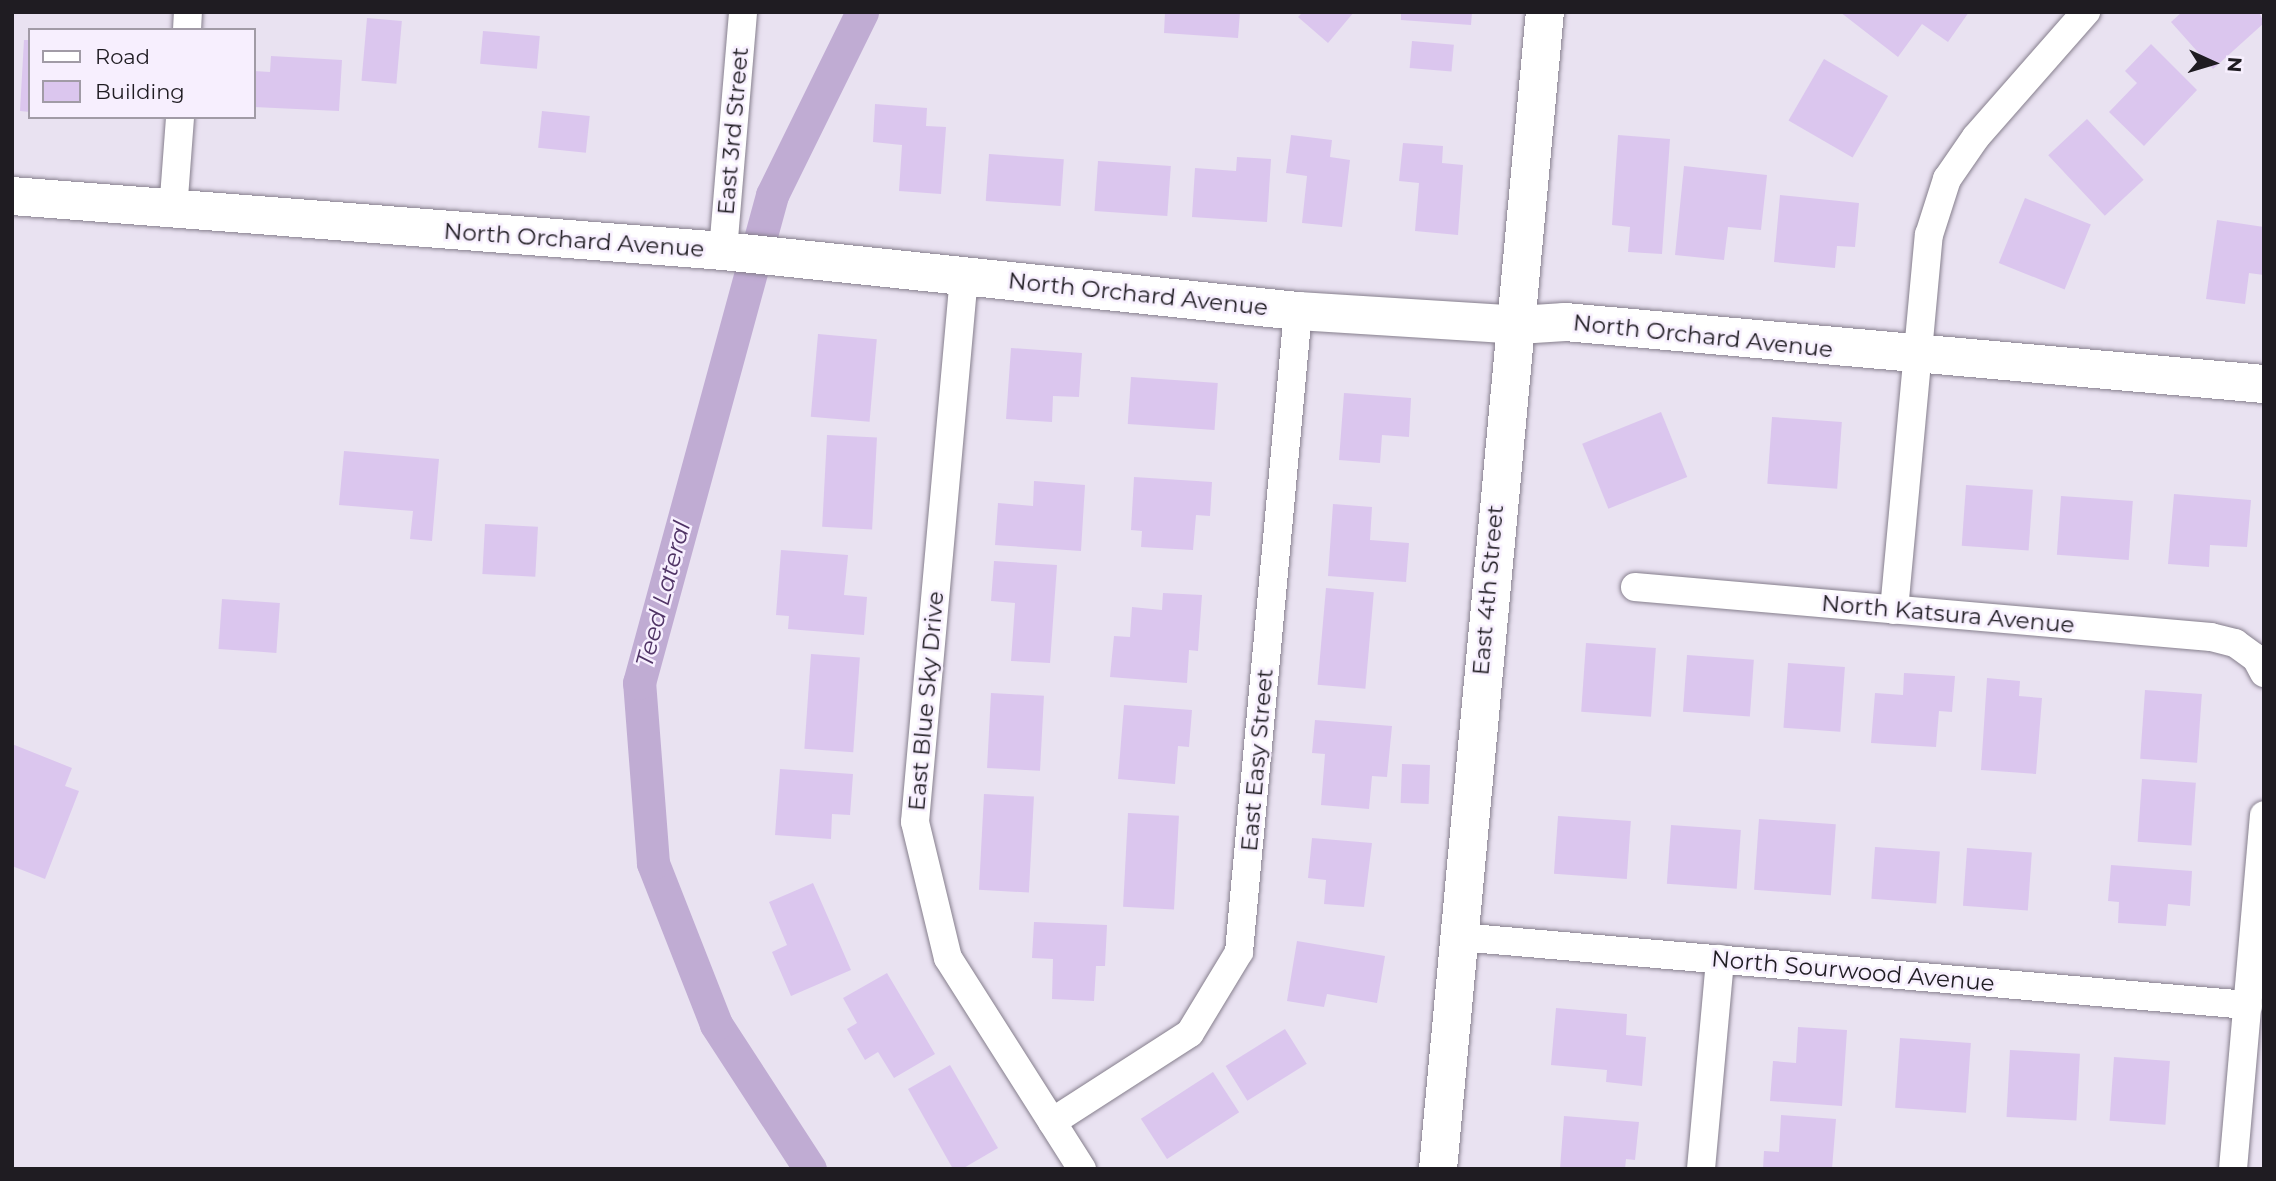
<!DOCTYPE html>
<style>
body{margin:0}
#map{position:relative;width:2276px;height:1181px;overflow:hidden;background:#e9e2f1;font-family:Montserrat,sans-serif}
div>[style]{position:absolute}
.canal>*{height:33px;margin:-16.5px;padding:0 16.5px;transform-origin:16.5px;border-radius:16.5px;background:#c0acd3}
.building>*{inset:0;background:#dbc6ee;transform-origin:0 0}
.roads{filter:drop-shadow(0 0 2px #867f8d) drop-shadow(0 0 2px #867f8d)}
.street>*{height:28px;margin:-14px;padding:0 14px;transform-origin:14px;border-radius:14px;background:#fff}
.secondary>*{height:38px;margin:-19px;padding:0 19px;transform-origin:19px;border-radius:19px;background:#fff}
span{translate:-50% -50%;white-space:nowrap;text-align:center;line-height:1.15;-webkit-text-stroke:5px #f7effe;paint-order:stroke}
.street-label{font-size:23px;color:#1f1c22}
.water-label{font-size:24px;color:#4f3365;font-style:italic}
.frame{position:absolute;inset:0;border:14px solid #1f1c22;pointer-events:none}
.legend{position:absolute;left:28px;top:28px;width:228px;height:91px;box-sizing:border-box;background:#f7effe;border:2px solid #a19ba6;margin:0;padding:9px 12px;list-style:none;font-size:21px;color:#1f1c22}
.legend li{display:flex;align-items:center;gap:14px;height:35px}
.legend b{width:35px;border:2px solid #a19ba6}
.north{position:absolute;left:2178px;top:28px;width:70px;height:70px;-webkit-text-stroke:5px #f7effe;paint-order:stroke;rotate:94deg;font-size:19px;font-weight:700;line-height:28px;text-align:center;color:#1f1c22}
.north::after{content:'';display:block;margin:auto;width:24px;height:32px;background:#1f1c22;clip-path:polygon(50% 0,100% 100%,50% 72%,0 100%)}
</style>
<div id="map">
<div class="canal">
<div style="left:810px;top:1169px;width:173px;rotate:-123deg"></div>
<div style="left:716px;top:1024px;width:173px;rotate:-111.4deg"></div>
<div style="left:653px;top:863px;width:181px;rotate:-94.4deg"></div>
<div style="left:639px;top:683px;width:506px;rotate:-74.75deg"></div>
<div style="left:772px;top:195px;width:204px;rotate:-63.8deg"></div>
</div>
<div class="building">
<div style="clip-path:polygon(1165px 12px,1240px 12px,1238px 38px,1164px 33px)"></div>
<div style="clip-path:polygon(1303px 12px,1354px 12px,1328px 43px,1298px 17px)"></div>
<div style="clip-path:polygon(1401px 12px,1472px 12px,1471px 25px,1401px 20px)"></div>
<div style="clip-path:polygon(1840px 12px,1969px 12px,1948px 42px,1922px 24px,1898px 57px)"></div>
<div style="clip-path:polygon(2182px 12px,2259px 12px,2264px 23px,2213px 69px,2171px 22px)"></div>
<div style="left:367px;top:18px;width:35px;height:63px;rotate:5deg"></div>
<div style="left:483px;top:31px;width:57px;height:33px;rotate:5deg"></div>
<div style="clip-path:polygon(24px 40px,30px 40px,30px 112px,20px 111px)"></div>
<div style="left:1412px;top:41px;width:42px;height:27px;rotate:5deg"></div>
<div style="clip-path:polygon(2151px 44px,2197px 90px,2144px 146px,2109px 112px,2137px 83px,2125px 71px)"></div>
<div style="clip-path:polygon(271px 56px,342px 60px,339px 111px,254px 107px,254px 71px,270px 72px)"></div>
<div style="left:1824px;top:59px;width:74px;height:71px;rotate:30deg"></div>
<div style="clip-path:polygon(875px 104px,927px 108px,926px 126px,946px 127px,941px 194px,899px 191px,902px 145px,873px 142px)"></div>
<div style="left:542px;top:111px;width:48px;height:37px;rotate:6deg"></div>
<div style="left:2087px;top:119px;width:83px;height:53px;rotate:47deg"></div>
<div style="clip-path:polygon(1291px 135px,1332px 140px,1330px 157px,1350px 160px,1342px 227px,1302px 223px,1307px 176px,1286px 173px)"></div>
<div style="clip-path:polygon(1618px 135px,1670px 139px,1662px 254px,1628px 252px,1630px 227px,1612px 225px)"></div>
<div style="clip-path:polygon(1403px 143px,1443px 146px,1442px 163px,1463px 165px,1458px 235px,1415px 231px,1419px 183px,1399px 181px)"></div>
<div style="left:989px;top:154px;width:75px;height:47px;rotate:4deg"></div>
<div style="clip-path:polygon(1237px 157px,1271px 159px,1267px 222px,1192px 217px,1195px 168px,1236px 171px)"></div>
<div style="left:1098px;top:161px;width:73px;height:50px;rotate:4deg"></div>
<div style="clip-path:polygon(1684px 166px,1767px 175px,1761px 230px,1728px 227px,1724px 260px,1675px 255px)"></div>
<div style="clip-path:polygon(1780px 195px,1859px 203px,1855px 247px,1837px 246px,1835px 268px,1774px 262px)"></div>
<div style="left:2025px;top:198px;width:71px;height:70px;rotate:22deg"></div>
<div style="clip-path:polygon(2217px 220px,2264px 227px,2264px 275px,2249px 273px,2245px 304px,2206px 299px)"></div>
<div style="left:818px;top:334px;width:59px;height:83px;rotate:5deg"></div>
<div style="clip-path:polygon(1011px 348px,1082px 353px,1079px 397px,1053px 396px,1052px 422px,1006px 419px)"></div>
<div style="left:1131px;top:377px;width:87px;height:47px;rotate:4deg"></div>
<div style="clip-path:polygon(1344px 393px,1411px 398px,1409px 437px,1382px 435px,1380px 463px,1339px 460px)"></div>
<div style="left:1661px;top:412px;width:70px;height:85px;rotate:68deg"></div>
<div style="left:1772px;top:417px;width:70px;height:67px;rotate:4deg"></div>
<div style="left:827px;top:435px;width:50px;height:92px;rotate:3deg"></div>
<div style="clip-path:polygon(344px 451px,439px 459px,432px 541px,410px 539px,413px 511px,339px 505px)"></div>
<div style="clip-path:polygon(1134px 477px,1212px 482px,1210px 516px,1196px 515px,1193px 550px,1141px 547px,1142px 531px,1131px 530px)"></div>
<div style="clip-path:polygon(1034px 481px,1085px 485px,1081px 551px,995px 545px,998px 503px,1033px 506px)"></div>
<div style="left:1966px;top:485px;width:67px;height:61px;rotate:4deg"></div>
<div style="clip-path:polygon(2174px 494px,2251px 500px,2247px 547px,2210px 545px,2209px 567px,2168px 564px)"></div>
<div style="left:2061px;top:496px;width:72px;height:59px;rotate:4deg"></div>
<div style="clip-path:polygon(1333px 504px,1372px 507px,1370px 540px,1409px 543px,1406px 582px,1328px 576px)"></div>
<div style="left:485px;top:524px;width:53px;height:50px;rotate:3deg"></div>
<div style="clip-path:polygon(781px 550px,848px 555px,844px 595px,867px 597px,864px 635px,788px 629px,789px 616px,776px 615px)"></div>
<div style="clip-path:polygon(994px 561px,1057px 565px,1050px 663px,1011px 661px,1015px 603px,991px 601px)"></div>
<div style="left:1326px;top:588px;width:48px;height:97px;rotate:5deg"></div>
<div style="clip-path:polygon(1163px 593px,1202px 595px,1198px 651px,1189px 650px,1187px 683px,1110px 677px,1114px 636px,1130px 637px,1132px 607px,1162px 610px)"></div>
<div style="left:222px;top:599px;width:58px;height:50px;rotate:4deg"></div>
<div style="left:1586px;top:643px;width:70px;height:69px;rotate:4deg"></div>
<div style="left:811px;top:654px;width:49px;height:95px;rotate:4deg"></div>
<div style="left:1687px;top:655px;width:67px;height:57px;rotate:4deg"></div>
<div style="left:1788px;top:663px;width:57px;height:65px;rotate:4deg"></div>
<div style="clip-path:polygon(1904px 673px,1955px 676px,1952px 712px,1939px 711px,1936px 747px,1871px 743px,1875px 693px,1903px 695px)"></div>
<div style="clip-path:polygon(1987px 678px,2020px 681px,2019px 696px,2042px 698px,2036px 774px,1981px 770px)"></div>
<div style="left:2145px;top:690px;width:57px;height:69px;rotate:4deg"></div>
<div style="left:991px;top:693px;width:53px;height:75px;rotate:3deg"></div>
<div style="clip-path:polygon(1124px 705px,1192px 710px,1189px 747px,1178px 746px,1175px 784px,1118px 779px)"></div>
<div style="clip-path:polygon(1315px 720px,1392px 726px,1387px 777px,1372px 776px,1369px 809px,1321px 805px,1325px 754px,1312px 753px)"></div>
<div style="clip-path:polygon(12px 744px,72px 768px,65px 786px,79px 791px,45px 879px,12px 866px)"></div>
<div style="left:1402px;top:764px;width:28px;height:39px;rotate:2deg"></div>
<div style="clip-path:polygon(780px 769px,853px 774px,850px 815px,832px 814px,831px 839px,775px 835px)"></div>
<div style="left:2142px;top:779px;width:54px;height:63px;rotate:4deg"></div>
<div style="left:984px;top:794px;width:50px;height:96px;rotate:3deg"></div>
<div style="left:1128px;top:813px;width:51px;height:94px;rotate:3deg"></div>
<div style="left:1558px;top:816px;width:73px;height:58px;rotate:4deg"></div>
<div style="left:1759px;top:819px;width:77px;height:71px;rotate:4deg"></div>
<div style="left:1671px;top:825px;width:70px;height:59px;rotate:4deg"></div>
<div style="clip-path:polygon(1312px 838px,1372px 843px,1364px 907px,1324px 904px,1326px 880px,1308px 878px)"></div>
<div style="left:1875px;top:847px;width:65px;height:52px;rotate:4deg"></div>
<div style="left:1967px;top:848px;width:65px;height:58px;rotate:4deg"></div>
<div style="clip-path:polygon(2111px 865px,2192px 871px,2190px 906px,2168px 904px,2166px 926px,2118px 923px,2119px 902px,2108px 901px)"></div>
<div style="clip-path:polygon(813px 883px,851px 970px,791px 996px,772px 952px,787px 945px,769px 902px)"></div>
<div style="clip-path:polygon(1034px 922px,1107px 925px,1105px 966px,1096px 966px,1094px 1001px,1052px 999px,1053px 959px,1032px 958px)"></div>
<div style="clip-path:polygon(1297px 941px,1385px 956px,1377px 1003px,1327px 994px,1324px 1007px,1287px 1001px)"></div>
<div style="clip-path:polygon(887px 973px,935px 1054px,894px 1078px,878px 1052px,865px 1060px,847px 1029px,857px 1023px,843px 998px)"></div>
<div style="clip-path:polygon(1556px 1008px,1627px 1014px,1626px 1035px,1646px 1037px,1642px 1086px,1606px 1082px,1607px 1070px,1551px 1065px)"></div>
<div style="clip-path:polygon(1798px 1027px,1847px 1030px,1842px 1106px,1770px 1101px,1773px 1061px,1796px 1063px)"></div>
<div style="left:1285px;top:1029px;width:41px;height:70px;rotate:58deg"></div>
<div style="left:1900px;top:1038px;width:71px;height:70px;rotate:4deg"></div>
<div style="left:2010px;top:1050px;width:70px;height:67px;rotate:3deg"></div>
<div style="left:2114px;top:1057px;width:56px;height:64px;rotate:4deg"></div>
<div style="clip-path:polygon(950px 1065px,998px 1148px,962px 1169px,953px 1169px,908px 1089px)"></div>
<div style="left:1213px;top:1072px;width:48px;height:86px;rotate:57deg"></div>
<div style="clip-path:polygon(1781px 1115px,1836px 1119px,1832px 1169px,1763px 1169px,1764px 1151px,1779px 1152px)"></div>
<div style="clip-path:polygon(1564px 1116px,1639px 1122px,1635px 1160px,1626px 1159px,1625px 1169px,1560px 1169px)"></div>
</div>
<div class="roads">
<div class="street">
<div style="left:187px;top:30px;width:18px;rotate:-87deg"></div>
<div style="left:173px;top:211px;width:94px;rotate:-85.7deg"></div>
<div style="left:723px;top:251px;width:240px;rotate:-85.2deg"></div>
<div style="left:964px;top:276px;width:548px;rotate:95.13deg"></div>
<div style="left:915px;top:822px;width:140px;rotate:76.4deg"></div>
<div style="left:948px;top:958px;width:250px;rotate:57.6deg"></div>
<div style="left:1635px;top:587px;width:578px;rotate:4.96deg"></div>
<div style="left:2211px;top:637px;width:25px;rotate:14deg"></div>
<div style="left:2235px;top:643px;width:26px;rotate:36deg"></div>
<div style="left:2256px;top:658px;width:17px;rotate:62deg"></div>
<div style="left:1894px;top:610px;width:377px;rotate:-84.7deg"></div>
<div style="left:1929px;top:235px;width:59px;rotate:-72.2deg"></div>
<div style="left:1947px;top:179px;width:51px;rotate:-55.4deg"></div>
<div style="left:1976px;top:137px;width:167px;rotate:-48.7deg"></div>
<div style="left:1459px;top:937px;width:792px;rotate:4.93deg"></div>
<div style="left:1052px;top:1122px;width:164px;rotate:-32.8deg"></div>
<div style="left:1190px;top:1033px;width:95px;rotate:-58.8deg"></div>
<div style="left:1239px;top:952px;width:644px;rotate:-84.74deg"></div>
<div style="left:1701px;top:1169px;width:211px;rotate:-84.8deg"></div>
<div style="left:2233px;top:1169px;width:355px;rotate:-85deg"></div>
</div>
<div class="secondary">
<div style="left:12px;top:196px;width:713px;rotate:4.42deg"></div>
<div style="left:723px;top:251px;width:578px;rotate:5.96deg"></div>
<div style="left:1298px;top:311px;width:220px;rotate:3.6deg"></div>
<div style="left:1518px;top:325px;width:47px;rotate:-3.7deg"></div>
<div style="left:1565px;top:322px;width:702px;rotate:5.07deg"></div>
<div style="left:1438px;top:1169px;width:1162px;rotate:-84.72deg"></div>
</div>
</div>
<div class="street-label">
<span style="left:733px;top:131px;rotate:-85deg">East 3rd Street</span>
<span style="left:574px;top:240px;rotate:4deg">North Orchard Avenue</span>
<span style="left:1138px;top:294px;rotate:6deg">North Orchard Avenue</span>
<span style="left:1703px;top:336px;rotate:6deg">North Orchard Avenue</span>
<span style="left:1488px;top:590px;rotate:-85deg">East 4th Street</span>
<span style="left:1948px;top:614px;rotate:5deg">North Katsura Avenue</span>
<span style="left:926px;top:701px;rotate:-85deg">East Blue Sky Drive</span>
<span style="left:1257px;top:760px;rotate:-85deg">East Easy Street</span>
<span style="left:1853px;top:971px;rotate:5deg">North Sourwood Avenue</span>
</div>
<div class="water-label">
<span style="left:663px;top:594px;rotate:-75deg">Teed Lateral</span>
</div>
<div class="frame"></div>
<ul class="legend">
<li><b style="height:9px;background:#fff"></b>Road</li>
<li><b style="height:19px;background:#dbc6ee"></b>Building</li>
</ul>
<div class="north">N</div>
</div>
